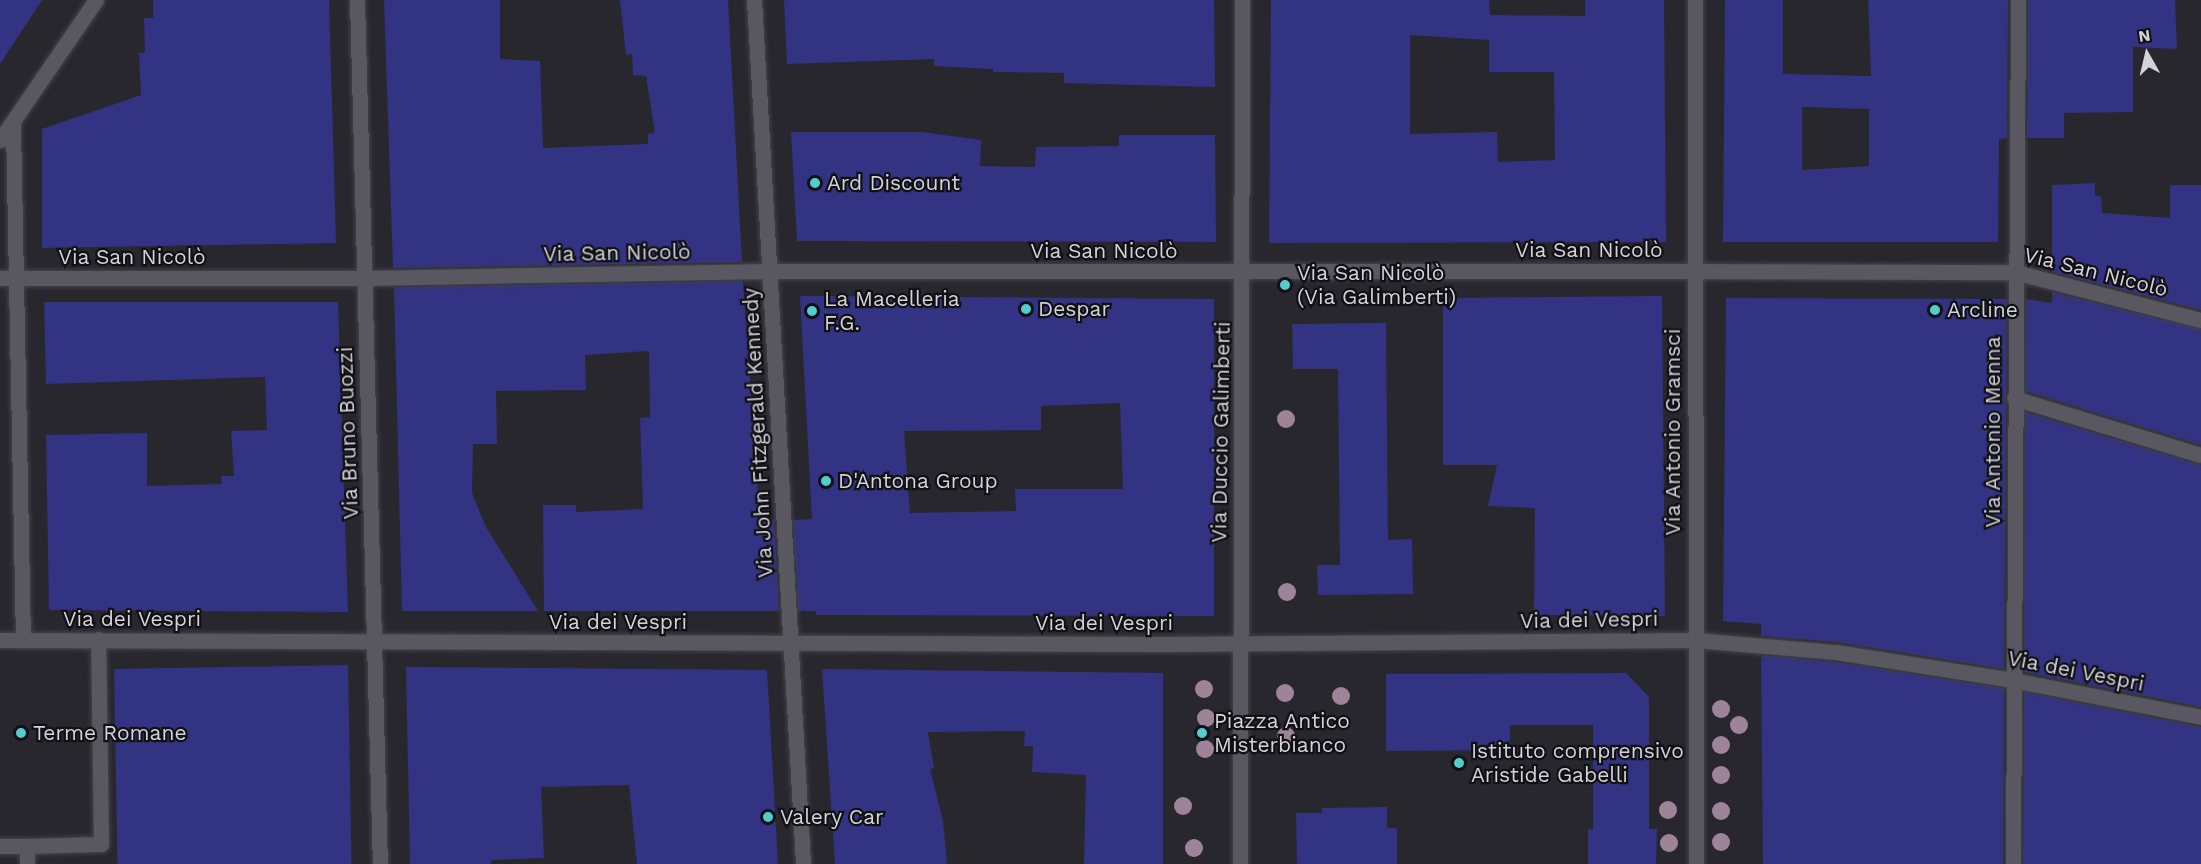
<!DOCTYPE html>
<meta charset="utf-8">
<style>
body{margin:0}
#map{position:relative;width:2201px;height:864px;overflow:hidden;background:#29272e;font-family:"Work Sans",sans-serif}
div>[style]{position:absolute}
.building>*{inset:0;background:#323382;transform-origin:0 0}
.roads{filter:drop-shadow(0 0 2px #444348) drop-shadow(0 0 2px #444348)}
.minor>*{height:15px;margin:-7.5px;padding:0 7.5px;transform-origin:7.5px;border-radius:7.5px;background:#59575f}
.tertiary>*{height:15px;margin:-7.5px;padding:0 7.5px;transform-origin:7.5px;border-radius:7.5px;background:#59575f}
.trees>*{width:18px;height:18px;margin:-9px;border-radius:50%;background:#9e8498}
.dots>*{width:16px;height:16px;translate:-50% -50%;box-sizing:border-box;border:3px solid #111014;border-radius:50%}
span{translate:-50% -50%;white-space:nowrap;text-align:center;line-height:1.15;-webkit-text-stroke:4.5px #111014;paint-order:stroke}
.poi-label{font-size:21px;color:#d4d3d7}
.left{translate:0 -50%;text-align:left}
.street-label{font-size:21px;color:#d4d3d7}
.north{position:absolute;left:2117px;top:24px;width:60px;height:60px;-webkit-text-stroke:4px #111014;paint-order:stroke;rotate:352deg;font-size:16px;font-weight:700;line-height:24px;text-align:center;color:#d4d3d7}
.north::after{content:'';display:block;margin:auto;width:21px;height:27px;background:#d4d3d7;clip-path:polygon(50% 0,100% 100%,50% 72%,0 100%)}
</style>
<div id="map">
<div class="building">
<div style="clip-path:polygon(0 0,42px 0,0 64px)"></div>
<div style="clip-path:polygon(153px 0,329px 0,336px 243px,42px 248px,42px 129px,141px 95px,139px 53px,145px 53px,144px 18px,153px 18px)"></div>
<div style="clip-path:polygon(384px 0,500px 0,500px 59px,540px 61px,543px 148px,648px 144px,648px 134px,655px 133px,646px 76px,633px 75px,632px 54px,626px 55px,620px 0,728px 0,742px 262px,393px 268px)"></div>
<div style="clip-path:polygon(784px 0,1214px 0,1215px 87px,1064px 83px,1064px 73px,993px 72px,993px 69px,934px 66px,934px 59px,787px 64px)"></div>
<div style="clip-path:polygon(evenodd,1271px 0,1489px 0,1490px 15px,1585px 16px,1585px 0,1664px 0,1666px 242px,1269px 243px,1271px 0,1410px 35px,1489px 40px,1489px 72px,1554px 72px,1555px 160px,1498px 162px,1497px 132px,1410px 134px,1410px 35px)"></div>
<div style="clip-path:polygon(evenodd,1725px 0,1783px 0,1783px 74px,1871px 76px,1868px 0,2008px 0,2007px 138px,1999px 139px,1998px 242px,1723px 242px,1725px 0,1802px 107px,1869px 109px,1869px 166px,1802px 170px,1802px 107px)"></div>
<div style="clip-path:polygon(2028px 0,2175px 0,2177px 49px,2133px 47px,2133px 112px,2064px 113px,2064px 138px,2027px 138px)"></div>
<div style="clip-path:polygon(791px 132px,921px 132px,981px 140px,980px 166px,1035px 167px,1036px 147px,1119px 146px,1119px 135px,1215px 135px,1216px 242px,797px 241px)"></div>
<div style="clip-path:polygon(2095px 183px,2095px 196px,2101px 196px,2102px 213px,2170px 218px,2170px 185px,2201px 185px,2201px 310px,2052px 272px,2052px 185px)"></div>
<div style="clip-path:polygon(743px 281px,760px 521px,774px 520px,779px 611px,544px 611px,543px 505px,576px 505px,576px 512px,643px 509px,640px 418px,650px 417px,649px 351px,585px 355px,586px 390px,496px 391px,497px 444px,473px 444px,472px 493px,486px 527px,538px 611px,402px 611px,394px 287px)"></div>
<div style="clip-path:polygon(2052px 292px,2201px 329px,2201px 445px,2025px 391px,2026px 299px,2052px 303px)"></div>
<div style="clip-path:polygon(evenodd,800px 296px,1214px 299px,1214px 616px,816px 615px,816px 611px,798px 611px,793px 520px,812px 519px,800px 296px,1120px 403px,1123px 489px,1015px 489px,1016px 511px,910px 513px,904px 431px,1041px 430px,1041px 406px,1120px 403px)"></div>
<div style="clip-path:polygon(1662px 296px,1665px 616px,1534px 615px,1535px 508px,1488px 506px,1497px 465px,1443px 465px,1443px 298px)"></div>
<div style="clip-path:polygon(1726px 298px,2007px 299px,2004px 669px,1837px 642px,1761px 636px,1761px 624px,1723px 621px)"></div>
<div style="clip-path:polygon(44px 302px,338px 302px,348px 612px,49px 610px,46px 435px,147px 433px,147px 486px,222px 484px,221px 476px,234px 476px,231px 431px,267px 430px,265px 377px,46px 384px)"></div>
<div style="clip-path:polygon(1386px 323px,1388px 540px,1412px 539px,1413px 594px,1318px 595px,1317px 565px,1340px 565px,1338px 369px,1293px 369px,1292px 324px)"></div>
<div style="clip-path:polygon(2025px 412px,2201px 465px,2201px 707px,2024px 672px)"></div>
<div style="clip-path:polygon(1761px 655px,1835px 662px,2004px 688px,2003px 864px,1763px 864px)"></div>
<div style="left:348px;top:665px;width:199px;height:234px;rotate:89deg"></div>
<div style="clip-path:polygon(406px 667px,767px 670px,778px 864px,637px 864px,629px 785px,541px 787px,544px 858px,491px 860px,491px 864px,410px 864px)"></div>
<div style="clip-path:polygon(822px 669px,1163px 673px,1163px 864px,1084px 864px,1086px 775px,1032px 772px,1033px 746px,1024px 746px,1025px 731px,928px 732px,934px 768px,930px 769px,943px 821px,947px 864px,835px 864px)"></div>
<div style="clip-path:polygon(1626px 673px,1649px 697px,1649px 829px,1657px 829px,1656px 864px,1588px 864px,1588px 829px,1593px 830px,1593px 725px,1510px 725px,1510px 750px,1386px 751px,1386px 674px)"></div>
<div style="clip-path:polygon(2024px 692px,2201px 727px,2201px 864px,2023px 864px)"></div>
<div style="clip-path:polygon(1387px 807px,1387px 828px,1397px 828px,1397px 864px,1297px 864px,1296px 813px,1322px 813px,1322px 808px)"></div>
</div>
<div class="roads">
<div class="minor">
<div style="left:754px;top:0;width:865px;rotate:86.75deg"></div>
<div style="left:13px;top:125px;width:515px;rotate:88.89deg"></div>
<div style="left:1693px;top:271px;width:322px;rotate:0.2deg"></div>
<div style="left:2015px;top:272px;width:192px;rotate:14.5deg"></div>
<div style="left:2014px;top:398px;width:195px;rotate:17deg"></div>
<div style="left:0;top:640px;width:1163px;rotate:0.2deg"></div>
<div style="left:1163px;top:644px;width:532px;rotate:-0.43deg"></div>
<div style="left:1695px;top:640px;width:142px;rotate:4.9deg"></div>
<div style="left:1836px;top:652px;width:179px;rotate:9deg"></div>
<div style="left:2013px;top:680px;width:192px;rotate:11.1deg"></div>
<div style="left:0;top:846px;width:27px"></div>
<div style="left:27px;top:864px;width:18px;rotate:-90deg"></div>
<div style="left:27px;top:846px;width:74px;rotate:-1.5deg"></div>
<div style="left:101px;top:844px;width:205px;rotate:-90.8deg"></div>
<div style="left:1240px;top:864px;width:864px;rotate:-89.87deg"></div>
<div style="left:2013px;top:864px;width:864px;rotate:-89.67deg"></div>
</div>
<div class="tertiary">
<div style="left:357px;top:0;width:864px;rotate:88.48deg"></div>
<div style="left:1695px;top:0;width:864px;rotate:89.93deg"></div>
<div style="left:0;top:140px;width:170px;rotate:-55.6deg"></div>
<div style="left:0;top:278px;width:365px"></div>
<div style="left:365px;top:278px;width:406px;rotate:-1deg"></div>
<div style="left:771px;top:271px;width:922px"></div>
</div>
</div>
<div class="trees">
<div style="left:1286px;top:419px"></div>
<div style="left:1287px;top:592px"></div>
<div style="left:1204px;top:689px"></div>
<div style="left:1285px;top:693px"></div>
<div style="left:1341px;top:696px"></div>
<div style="left:1721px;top:709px"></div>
<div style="left:1206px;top:718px"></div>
<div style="left:1739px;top:725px"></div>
<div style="left:1286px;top:736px"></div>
<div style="left:1721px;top:745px"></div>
<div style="left:1205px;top:749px"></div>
<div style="left:1721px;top:775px"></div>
<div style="left:1183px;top:806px"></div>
<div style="left:1668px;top:810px"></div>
<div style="left:1721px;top:811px"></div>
<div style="left:1721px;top:842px"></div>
<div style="left:1669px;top:843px"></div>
<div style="left:1194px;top:848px"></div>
</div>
<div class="dots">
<div style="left:815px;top:183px;background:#52cdce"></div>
<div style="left:1285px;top:285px;background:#52cdce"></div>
<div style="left:1026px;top:309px;background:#52cdce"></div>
<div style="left:1935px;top:310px;background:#52cdce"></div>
<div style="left:812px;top:311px;background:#52cdce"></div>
<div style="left:826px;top:481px;background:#52cdce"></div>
<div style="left:21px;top:733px;background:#52cdce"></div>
<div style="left:1202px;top:733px;background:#52cdce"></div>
<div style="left:1459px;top:763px;background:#52cdce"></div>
<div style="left:768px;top:817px;background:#52cdce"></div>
</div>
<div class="poi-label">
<span class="left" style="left:827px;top:183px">Ard Discount</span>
<span class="left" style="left:1297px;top:285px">Via San Nicolò<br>(Via Galimberti)</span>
<span class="left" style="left:824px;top:311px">La Macelleria<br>F.G.</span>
<span class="left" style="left:1038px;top:309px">Despar</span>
<span class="left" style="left:1947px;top:310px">Arcline</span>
<span class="left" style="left:838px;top:481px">D'Antona Group</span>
<span class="left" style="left:1214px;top:733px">Piazza Antico<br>Misterbianco</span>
<span class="left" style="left:33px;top:733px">Terme Romane</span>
<span class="left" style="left:1471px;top:763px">Istituto comprensivo<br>Aristide Gabelli</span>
<span class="left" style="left:780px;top:817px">Valery Car</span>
</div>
<div class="street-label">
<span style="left:1589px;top:250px">Via San Nicolò</span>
<span style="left:1104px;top:251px">Via San Nicolò</span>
<span style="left:617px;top:253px;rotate:-1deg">Via San Nicolò</span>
<span style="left:132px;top:257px">Via San Nicolò</span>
<span style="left:2096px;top:272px;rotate:14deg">Via San Nicolò</span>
<span style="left:1221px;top:432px;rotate:-89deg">Via Duccio Galimberti</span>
<span style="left:1673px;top:432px;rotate:-90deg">Via Antonio Gramsci</span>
<span style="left:1993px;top:432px;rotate:-90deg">Via Antonio Menna</span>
<span style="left:348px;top:433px;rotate:-92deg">Via Bruno Buozzi</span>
<span style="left:758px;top:433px;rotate:-93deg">Via John Fitzgerald Kennedy</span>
<span style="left:132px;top:619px">Via dei Vespri</span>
<span style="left:1589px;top:620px;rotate:-1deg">Via dei Vespri</span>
<span style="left:618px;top:622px">Via dei Vespri</span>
<span style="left:1104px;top:623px">Via dei Vespri</span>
<span style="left:2076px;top:671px;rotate:11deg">Via dei Vespri</span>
</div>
<div class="north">N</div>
</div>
